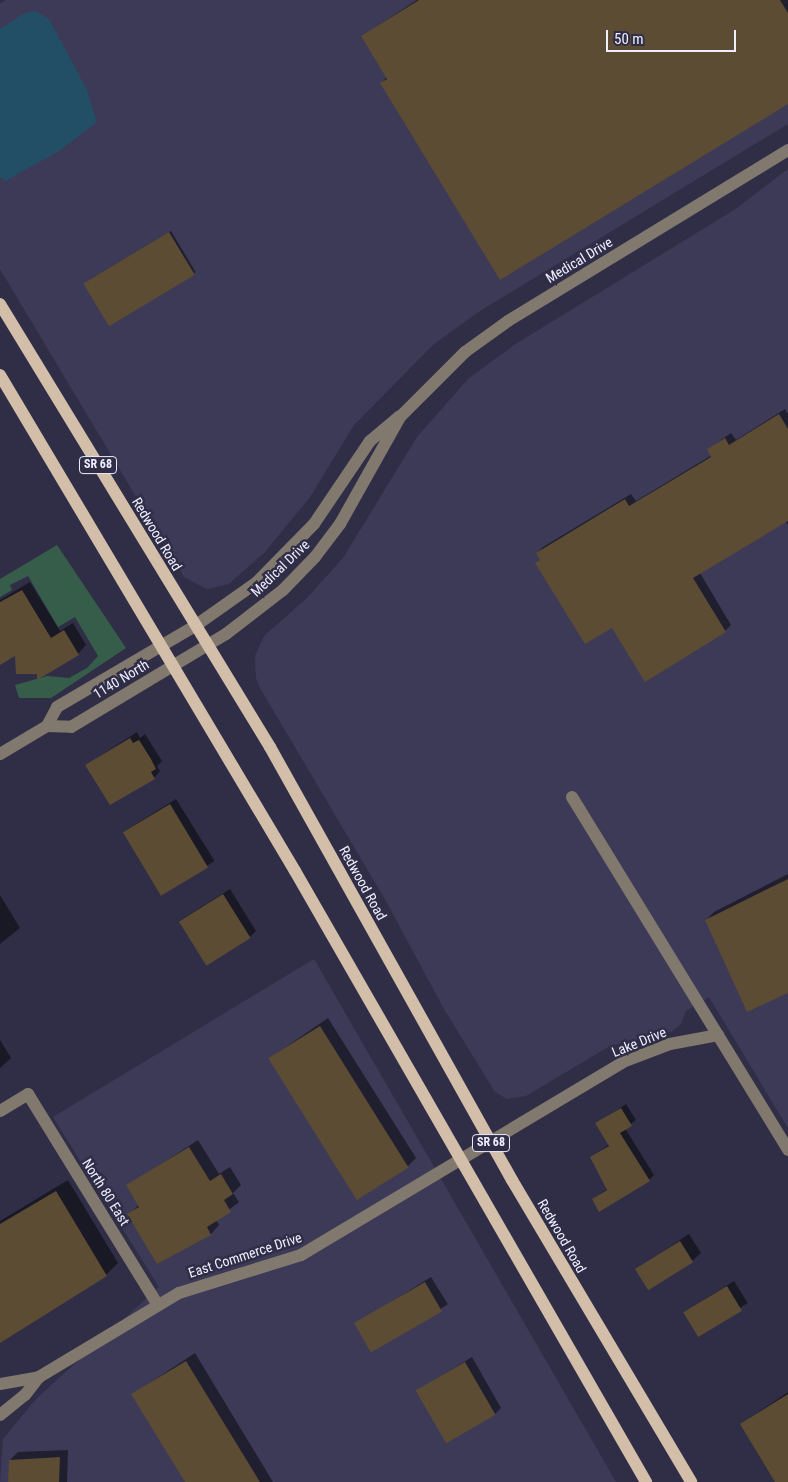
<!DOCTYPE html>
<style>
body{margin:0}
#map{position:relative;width:788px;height:1482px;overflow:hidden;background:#302e47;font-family:"Roboto Condensed",sans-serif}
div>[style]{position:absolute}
.built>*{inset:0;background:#3d3a58}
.green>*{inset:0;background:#365d4a}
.water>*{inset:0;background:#224f65}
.shadow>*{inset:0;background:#0007;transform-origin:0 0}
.building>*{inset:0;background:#5c4c33;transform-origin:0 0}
.minor>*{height:12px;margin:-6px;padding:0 6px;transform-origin:6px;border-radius:6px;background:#82796e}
.major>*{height:12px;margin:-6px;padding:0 6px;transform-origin:6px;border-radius:6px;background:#d3bfa9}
span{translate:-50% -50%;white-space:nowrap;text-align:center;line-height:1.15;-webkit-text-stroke:5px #302e47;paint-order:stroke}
.shield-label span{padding:1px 4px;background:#302e47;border:1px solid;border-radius:4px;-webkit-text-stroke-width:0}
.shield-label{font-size:12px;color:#efeeff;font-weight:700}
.street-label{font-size:14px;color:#efeeff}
.scale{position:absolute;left:606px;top:30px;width:130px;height:22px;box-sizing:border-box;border:2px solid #efeeff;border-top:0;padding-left:6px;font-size:15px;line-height:18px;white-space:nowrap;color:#efeeff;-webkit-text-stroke:4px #302e47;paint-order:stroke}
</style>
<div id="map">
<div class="built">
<div style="clip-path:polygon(6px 0,788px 0,788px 124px,480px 311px,434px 344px,354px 425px,310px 497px,265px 552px,229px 584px,207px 589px,184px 577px,0 269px,0 4px)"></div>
<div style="clip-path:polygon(788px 169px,788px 1128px,709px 997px,686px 1011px,681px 1024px,671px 1032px,610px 1046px,526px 1096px,507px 1099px,495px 1092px,444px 1009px,386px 901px,260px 688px,256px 678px,255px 656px,264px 636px,307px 598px,343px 558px,417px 437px,468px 379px,514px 345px,734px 210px)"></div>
<div style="clip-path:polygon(314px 959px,616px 1482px,0 1482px,3px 1439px,37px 1398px,159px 1287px,53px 1117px)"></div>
</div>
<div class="green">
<div style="clip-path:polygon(57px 545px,126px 648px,51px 698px,19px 698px,15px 685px,47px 676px,69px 678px,87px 668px,98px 656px,75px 617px,58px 627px,28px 576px,10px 585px,12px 590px,0 597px,0 579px)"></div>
</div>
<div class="water">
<div style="clip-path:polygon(35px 11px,49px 19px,87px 90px,97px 122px,59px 151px,5px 181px,0 177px,0 29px,23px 14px)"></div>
</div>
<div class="shadow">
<div style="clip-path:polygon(417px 0,788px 0,788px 103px,381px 83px,387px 77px,362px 36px)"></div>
<div style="left:171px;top:231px;width:48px;height:98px;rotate:59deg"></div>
<div style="clip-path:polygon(785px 409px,788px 414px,788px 525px,785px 521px,700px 573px,731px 625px,725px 631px,613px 626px,537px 563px,541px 559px,537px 553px,543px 547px,631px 494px,636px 501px,712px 455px,708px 449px,731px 433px,736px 440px)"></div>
<div style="clip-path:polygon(30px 582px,60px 631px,73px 623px,86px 645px,78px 654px,38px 673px,16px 655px,0 664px,0 600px)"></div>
<div style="clip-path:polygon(137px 732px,140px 738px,145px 734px,162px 761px,157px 766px,160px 771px,154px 778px,86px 765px)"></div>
<div style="left:176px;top:799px;width:73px;height:61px;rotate:58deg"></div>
<div style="clip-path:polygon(788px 874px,788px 992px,706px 920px,714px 912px)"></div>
<div style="clip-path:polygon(230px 889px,256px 931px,250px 937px,179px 921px)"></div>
<div style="clip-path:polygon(0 895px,20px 928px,0 944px)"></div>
<div style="clip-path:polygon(328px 1018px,416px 1158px,408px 1166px,270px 1058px)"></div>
<div style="clip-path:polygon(0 1040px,11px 1058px,0 1068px)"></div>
<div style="clip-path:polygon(626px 1104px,636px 1120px,625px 1128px,654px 1175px,649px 1180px,593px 1199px,608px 1188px,592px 1157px,610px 1144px,597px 1123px)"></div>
<div style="clip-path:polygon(198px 1140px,219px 1174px,230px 1167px,241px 1185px,233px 1193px,239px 1202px,216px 1220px,219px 1225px,211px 1234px,158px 1263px,128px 1215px,139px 1205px,127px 1186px)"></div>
<div style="clip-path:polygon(68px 1180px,118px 1263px,106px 1275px,0 1339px,0 1221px)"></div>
<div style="clip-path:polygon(689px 1234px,701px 1253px,692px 1261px,637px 1269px)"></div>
<div style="left:431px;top:1277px;width:32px;height:89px;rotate:58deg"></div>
<div style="left:734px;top:1281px;width:26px;height:59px;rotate:58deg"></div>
<div style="clip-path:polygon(195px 1353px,273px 1482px,186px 1482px,133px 1394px)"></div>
<div style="clip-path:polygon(472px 1357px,501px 1408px,495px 1414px,417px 1391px)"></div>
<div style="clip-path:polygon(788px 1392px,788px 1482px,777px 1482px,741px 1424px)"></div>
<div style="clip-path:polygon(68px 1450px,67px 1482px,9px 1482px,10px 1460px,18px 1452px)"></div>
</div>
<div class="building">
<div style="clip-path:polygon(419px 0,780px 0,788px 13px,788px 104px,500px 280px,380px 83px,387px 79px,361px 36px)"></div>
<div style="left:169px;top:232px;width:50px;height:100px;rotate:59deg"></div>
<div style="clip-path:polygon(779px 414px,788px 429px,788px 521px,693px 578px,726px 632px,645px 682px,612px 628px,585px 644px,535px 563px,540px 560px,536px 553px,625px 499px,629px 506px,711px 457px,707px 449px,725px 438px,729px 445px)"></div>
<div style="clip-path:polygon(22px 590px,51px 638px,64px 630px,79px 655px,37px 680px,37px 674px,16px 674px,15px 656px,0 665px,0 602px)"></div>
<div style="clip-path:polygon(130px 738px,133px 743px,139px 740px,151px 759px,156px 769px,151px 772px,155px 779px,110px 805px,85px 765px)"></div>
<div style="left:170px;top:804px;width:74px;height:55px;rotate:59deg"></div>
<div style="clip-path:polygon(788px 879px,788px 993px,747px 1012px,705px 920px)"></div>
<div style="left:223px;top:894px;width:52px;height:52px;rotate:58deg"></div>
<div style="left:320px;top:1026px;width:167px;height:61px;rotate:58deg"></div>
<div style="clip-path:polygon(621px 1108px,632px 1126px,620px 1133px,650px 1181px,599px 1212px,592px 1199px,607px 1190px,590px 1157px,609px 1146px,595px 1123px)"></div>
<div style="clip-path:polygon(189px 1147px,210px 1181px,221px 1174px,233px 1194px,224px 1200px,231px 1212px,207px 1227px,211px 1235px,157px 1264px,127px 1214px,139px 1207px,126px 1185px)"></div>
<div style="clip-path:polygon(56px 1191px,107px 1276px,0 1343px,0 1224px)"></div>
<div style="left:680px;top:1241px;width:25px;height:53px;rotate:58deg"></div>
<div style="left:425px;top:1282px;width:34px;height:82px;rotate:60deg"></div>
<div style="left:727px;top:1286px;width:29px;height:51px;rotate:59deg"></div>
<div style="clip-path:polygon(186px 1361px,260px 1482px,185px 1482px,131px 1394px)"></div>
<div style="left:465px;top:1362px;width:61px;height:57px;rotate:60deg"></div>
<div style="clip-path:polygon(788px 1394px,788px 1482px,775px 1482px,740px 1424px)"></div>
<div style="clip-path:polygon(60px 1457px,59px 1482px,8px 1482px,9px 1460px)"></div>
</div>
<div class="minor">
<div style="left:47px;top:726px;width:24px;rotate:2deg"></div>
<div style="left:71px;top:727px;width:181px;rotate:-31deg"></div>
<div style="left:226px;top:634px;width:72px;rotate:-37.7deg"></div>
<div style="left:283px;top:590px;width:46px;rotate:-45.9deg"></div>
<div style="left:315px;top:557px;width:41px;rotate:-52.9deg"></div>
<div style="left:340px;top:524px;width:123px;rotate:-60.7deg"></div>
<div style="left:400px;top:417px;width:92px;rotate:-45deg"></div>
<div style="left:465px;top:352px;width:53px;rotate:-35.8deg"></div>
<div style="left:508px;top:321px;width:328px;rotate:-31.4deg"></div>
<div style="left:0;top:754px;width:55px;rotate:-30.8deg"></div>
<div style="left:47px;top:726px;width:21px;rotate:-62deg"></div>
<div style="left:57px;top:707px;width:160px;rotate:-30.4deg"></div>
<div style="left:195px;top:626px;width:75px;rotate:-35.2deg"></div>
<div style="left:256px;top:583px;width:83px;rotate:-45.5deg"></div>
<div style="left:314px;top:524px;width:100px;rotate:-56deg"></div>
<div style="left:370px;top:441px;width:38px;rotate:-40deg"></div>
<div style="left:572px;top:797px;width:414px;rotate:58.5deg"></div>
<div style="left:0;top:1111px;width:33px;rotate:-31deg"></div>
<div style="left:28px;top:1094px;width:248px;rotate:58.4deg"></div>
<div style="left:0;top:1384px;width:40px;rotate:-10deg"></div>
<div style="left:0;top:1415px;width:32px;rotate:-39deg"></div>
<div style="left:25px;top:1395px;width:23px;rotate:-52deg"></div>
<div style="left:39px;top:1377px;width:163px;rotate:-31deg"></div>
<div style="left:179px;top:1293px;width:128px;rotate:-17.3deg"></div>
<div style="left:301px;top:1255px;width:375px;rotate:-30.9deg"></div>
<div style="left:623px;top:1062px;width:50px;rotate:-21deg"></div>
<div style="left:670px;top:1044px;width:49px;rotate:-10.6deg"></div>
</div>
<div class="major">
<div style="left:0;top:304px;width:519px;rotate:58.64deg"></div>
<div style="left:270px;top:747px;width:496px;rotate:60.8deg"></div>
<div style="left:512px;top:1180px;width:351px;rotate:59.3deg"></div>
<div style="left:0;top:375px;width:577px;rotate:59.26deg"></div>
<div style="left:295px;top:871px;width:705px;rotate:60.12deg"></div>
</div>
<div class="shield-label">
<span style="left:98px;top:465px">SR 68</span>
<span style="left:491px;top:1143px">SR 68</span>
</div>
<div class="street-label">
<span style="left:579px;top:260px;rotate:-31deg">Medical Drive</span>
<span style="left:157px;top:534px;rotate:59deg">Redwood Road</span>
<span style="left:280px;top:568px;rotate:-44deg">Medical Drive</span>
<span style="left:121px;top:679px;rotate:-31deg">1140 North</span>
<span style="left:363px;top:883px;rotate:61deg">Redwood Road</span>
<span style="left:639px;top:1042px;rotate:-22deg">Lake Drive</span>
<span style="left:106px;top:1192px;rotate:58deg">North 80 East</span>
<span style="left:562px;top:1236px;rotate:60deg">Redwood Road</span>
<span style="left:245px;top:1255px;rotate:-18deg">East Commerce Drive</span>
</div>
<div class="scale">50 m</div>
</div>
